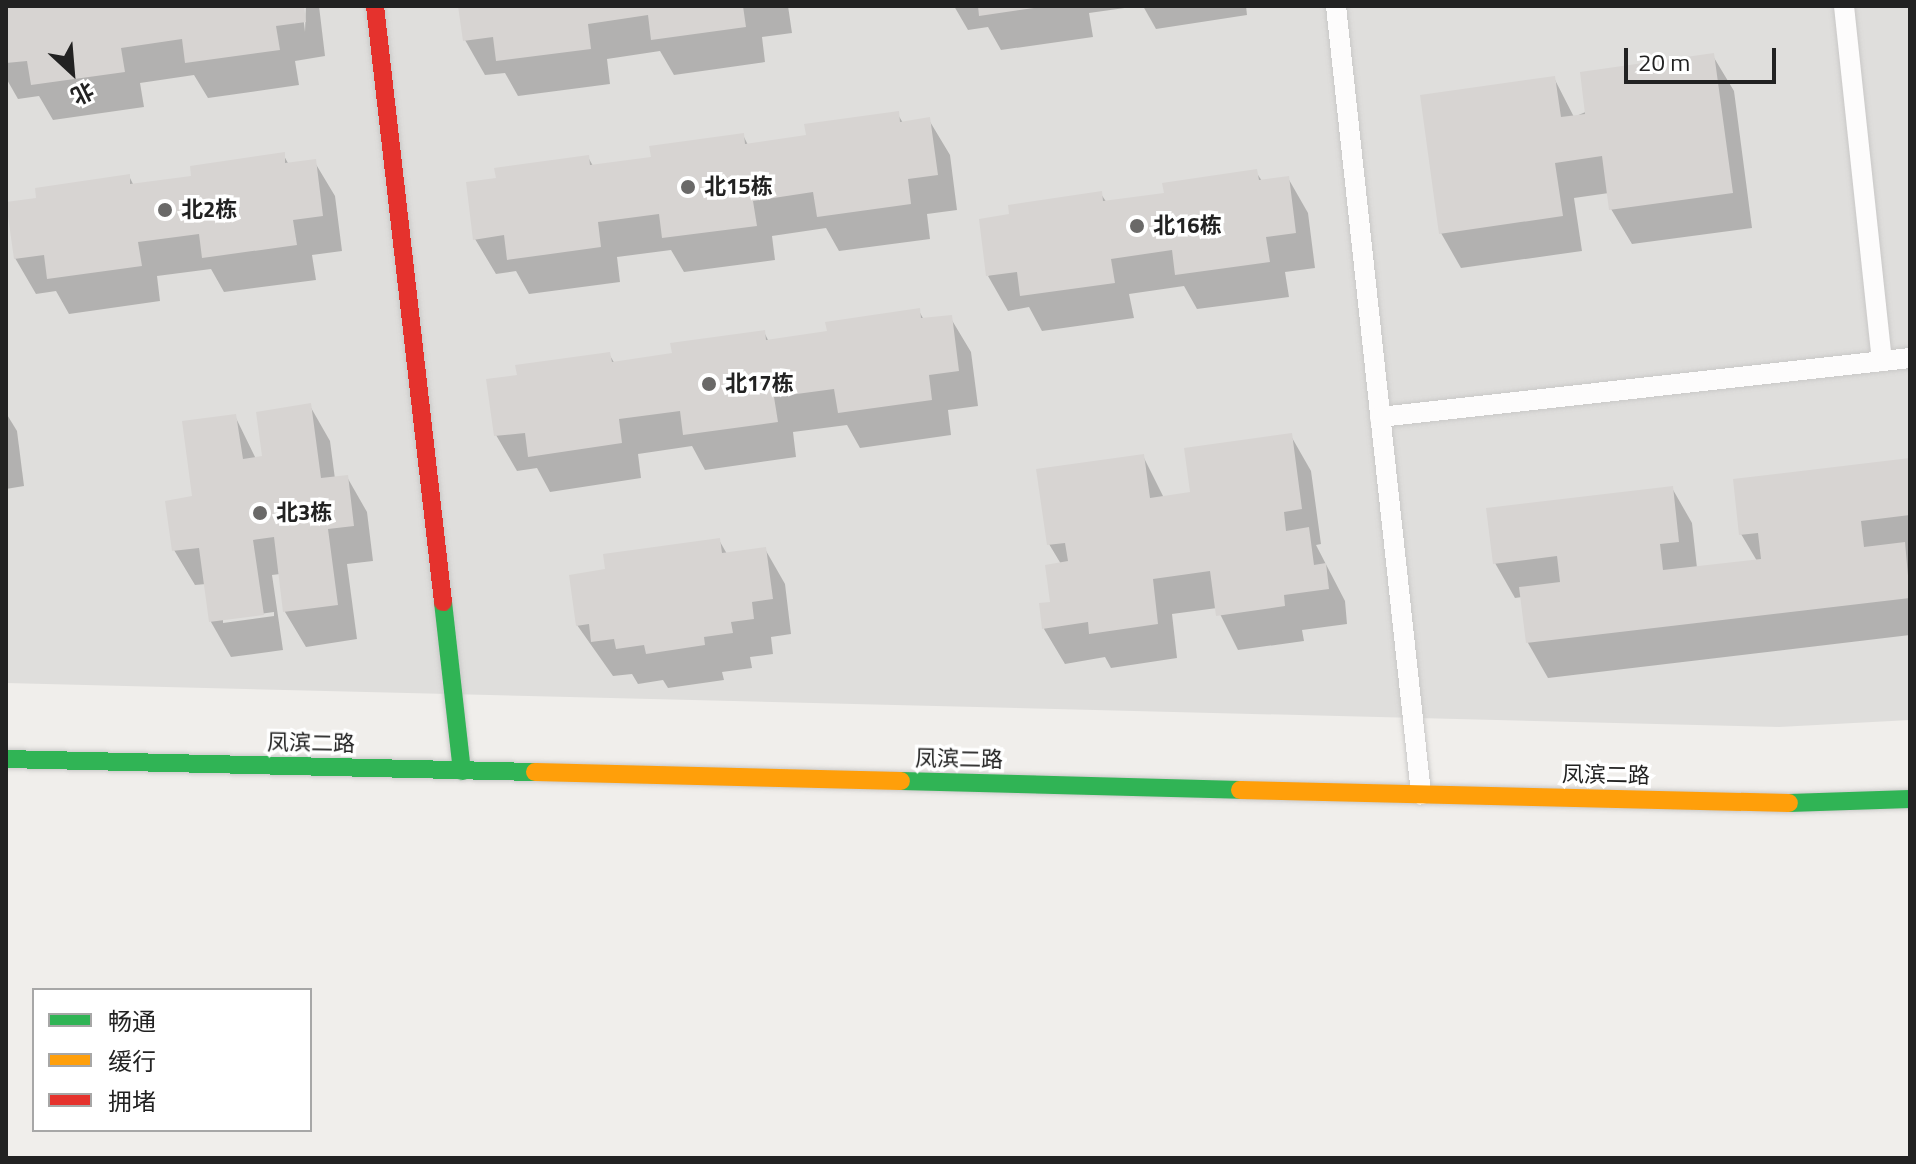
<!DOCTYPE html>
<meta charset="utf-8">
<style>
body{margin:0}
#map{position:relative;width:1916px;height:1164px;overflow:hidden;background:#f0eeeb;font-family:"Titillium Web","Noto Sans SC",sans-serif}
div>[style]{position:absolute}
.residential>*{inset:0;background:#dfdedc}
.shadow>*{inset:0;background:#0003}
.building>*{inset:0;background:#d7d4d2}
.roads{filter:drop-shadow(0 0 2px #c9c8c7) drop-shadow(0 0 2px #c9c8c7)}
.lane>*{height:20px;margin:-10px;padding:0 10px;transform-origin:10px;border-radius:10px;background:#fdfcfc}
.fast>*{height:18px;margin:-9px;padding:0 9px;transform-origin:9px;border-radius:9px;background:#30b455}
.slow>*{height:18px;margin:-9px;padding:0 9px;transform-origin:9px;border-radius:9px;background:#ff9f0a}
.jam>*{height:18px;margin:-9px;padding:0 9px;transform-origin:9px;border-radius:9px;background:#e5322d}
.dots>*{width:22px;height:22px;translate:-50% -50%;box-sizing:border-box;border:4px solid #fff;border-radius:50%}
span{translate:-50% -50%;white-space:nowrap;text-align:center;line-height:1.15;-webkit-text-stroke:7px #fff;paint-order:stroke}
.poi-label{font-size:22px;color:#222;font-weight:700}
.left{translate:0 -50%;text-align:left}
.street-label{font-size:22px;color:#222}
.frame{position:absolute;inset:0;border:8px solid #222;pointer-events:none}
.legend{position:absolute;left:32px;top:988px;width:280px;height:144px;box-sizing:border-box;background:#fff;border:2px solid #a7a7a7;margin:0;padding:10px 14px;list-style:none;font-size:24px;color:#222}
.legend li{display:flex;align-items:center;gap:16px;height:40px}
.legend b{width:40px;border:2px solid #a7a7a7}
.north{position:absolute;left:32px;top:32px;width:80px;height:80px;-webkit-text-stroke:6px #fff;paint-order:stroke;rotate:154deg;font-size:22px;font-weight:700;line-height:32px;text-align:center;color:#222}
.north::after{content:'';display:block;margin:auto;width:28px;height:36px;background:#222;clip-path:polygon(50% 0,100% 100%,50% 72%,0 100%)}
.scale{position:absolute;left:1624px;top:48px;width:152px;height:36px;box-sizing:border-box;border:4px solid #222;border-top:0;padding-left:10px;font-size:24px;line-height:28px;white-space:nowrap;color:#222;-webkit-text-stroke:6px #fff;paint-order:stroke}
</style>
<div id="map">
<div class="residential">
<div style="clip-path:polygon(6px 6px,1910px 6px,1910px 720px,1779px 727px,6px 683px)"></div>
</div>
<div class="shadow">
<div style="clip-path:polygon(302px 6px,305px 32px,306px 6px,319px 6px,325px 56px,295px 61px,299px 85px,208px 98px,194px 75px,140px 83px,144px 107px,53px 120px,39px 96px,18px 99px,6px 78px,6px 7px)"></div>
<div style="clip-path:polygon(460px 6px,788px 6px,792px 33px,762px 37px,765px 62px,674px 75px,660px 51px,607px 59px,610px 84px,518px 96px,505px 73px,485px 75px,465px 40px)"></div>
<div style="clip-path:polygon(954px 6px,1139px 6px,1089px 13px,1093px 37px,1001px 50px,988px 27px,968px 30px)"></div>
<div style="clip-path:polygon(1143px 6px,1246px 6px,1247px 15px,1156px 29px)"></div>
<div style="clip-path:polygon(1713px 56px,1734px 91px,1752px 228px,1632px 244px,1611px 209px,1609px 193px,1574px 198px,1582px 251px,1461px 268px,1441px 233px,1554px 78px,1574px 117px)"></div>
<div style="clip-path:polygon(897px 113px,903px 123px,929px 120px,950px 155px,957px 210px,927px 214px,930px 239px,839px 251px,826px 228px,772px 236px,775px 260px,684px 272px,671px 250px,617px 257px,620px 282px,529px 294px,516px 271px,496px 274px,475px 239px,498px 180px,588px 157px,593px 166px,653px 159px,743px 135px,748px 145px,808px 137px)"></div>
<div style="clip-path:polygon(283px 154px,289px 165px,314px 161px,335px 196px,342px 251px,312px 255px,316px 280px,224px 292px,211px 269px,157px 276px,160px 301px,69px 314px,56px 291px,36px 294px,15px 258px,38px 199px,129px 176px,134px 186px,193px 178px)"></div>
<div style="clip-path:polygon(1256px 172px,1262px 181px,1288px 178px,1308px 213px,1315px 268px,1285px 272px,1289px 297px,1197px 309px,1184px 286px,1129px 294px,1134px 318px,1042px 331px,1029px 307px,1008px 311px,988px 276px,1101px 194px,1107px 203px,1166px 195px)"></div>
<div style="clip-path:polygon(919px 311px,924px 320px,950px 317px,971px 352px,978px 406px,948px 410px,951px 435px,860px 448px,847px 425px,793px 432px,796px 457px,705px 470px,692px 446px,638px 454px,641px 478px,550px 492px,537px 468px,517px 471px,496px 435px,519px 377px,609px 354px,615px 364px,674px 355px,764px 332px,769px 342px,829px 333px)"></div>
<div style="clip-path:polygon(evenodd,310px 406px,330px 441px,335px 479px,347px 477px,367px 512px,373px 561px,347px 564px,357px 639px,306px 647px,285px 612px,280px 574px,272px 575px,283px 650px,231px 657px,211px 622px,206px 584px,195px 585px,174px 550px,235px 416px,256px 459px,264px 458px,310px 406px,274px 612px,274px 616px,223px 623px,223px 619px,274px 612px)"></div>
<div style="clip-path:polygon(6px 413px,17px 431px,24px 486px,6px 489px)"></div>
<div style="clip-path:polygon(1291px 436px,1311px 471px,1321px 544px,1316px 545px,1345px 601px,1347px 624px,1302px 630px,1304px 641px,1238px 650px,1217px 608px,1172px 614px,1177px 658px,1111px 668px,1105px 657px,1065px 664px,1044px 629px,1061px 564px,1049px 544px,1143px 456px,1164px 498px,1192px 494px)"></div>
<div style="clip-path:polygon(1910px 460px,1910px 635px,1548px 678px,1528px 643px,1522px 597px,1515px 598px,1495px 563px,1672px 488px,1692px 523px,1697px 568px,1757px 561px,1741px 534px)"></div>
<div style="clip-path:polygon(719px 540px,727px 554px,765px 549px,785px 584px,791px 634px,771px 637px,773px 654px,750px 657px,752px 668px,722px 672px,724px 680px,668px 688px,663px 680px,638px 684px,632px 674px,613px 676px,577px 625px,607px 571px)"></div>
</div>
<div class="building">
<div style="clip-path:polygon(6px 6px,304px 6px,306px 22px,276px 26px,280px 50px,185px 63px,182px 39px,121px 48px,125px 72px,31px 85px,27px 61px,6px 63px)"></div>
<div style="clip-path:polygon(458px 6px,743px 6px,746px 27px,651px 40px,648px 15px,588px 24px,591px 49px,496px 61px,493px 37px,463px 41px)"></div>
<div style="clip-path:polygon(978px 6px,1034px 6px,1034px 8px,979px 16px)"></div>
<div style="clip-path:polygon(1714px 53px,1733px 193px,1609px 210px,1602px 156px,1555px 163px,1563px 216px,1439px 234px,1420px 95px,1555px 76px,1561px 117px,1585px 114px,1580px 72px)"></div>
<div style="clip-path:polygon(899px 111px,900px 122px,930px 117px,938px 175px,908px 179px,911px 204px,817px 217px,813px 192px,753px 201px,757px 226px,662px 238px,659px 214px,598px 222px,601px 247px,507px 260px,504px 235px,473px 240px,466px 182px,496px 178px,494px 168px,589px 155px,590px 165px,651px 157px,649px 146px,744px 133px,745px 144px,806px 135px,804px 124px)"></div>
<div style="clip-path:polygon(285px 152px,285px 163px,316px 159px,323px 216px,293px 220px,297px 245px,202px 258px,199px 234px,138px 242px,142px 266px,47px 279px,44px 255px,14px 259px,6px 202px,36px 198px,35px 188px,130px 174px,130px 184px,191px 176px,190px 166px)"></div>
<div style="clip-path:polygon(1257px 169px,1259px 180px,1289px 176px,1296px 233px,1266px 237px,1270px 262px,1175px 275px,1172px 250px,1111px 259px,1115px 283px,1020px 296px,1017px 272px,986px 276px,979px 219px,1009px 214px,1008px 205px,1102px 191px,1103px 201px,1164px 193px,1162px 183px)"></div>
<div style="clip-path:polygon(920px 308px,921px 318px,952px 315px,959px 371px,929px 375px,932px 400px,838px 413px,834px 389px,774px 397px,778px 422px,683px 435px,680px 411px,619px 419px,622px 443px,528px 457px,525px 433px,494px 436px,486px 379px,517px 375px,515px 365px,610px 352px,612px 362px,672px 353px,670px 343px,765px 330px,766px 340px,827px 331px,825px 322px)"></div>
<div style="clip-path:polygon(311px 403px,321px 478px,348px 475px,354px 526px,328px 529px,338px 605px,283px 612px,274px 537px,253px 540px,264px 615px,209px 622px,199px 548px,172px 551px,165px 501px,192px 496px,182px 421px,236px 414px,243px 459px,262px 456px,256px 412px)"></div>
<div style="clip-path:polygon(1292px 433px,1302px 509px,1284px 512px,1286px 531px,1309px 527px,1314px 565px,1326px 563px,1329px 589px,1284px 595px,1285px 606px,1216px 616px,1210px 571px,1153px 579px,1158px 624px,1089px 634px,1088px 622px,1042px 629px,1039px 603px,1050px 602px,1045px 565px,1068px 561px,1065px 543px,1047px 545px,1036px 469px,1144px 454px,1150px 498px,1190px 492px,1184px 448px)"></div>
<div style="clip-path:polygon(1910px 458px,1910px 515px,1861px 521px,1864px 547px,1905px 542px,1910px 598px,1526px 643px,1519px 587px,1560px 582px,1557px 556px,1493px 564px,1486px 508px,1673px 486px,1679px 542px,1660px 544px,1663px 570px,1761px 559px,1758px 533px,1739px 535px,1733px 479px)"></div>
<div style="clip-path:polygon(720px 538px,722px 553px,766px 547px,773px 599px,752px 602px,754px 619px,731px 622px,733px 633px,704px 637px,705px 645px,646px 654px,644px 645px,616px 649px,614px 639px,591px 642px,589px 624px,576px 626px,569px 575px,605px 569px,603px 554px)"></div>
</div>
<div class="roads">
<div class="lane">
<div style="left:1336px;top:6px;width:793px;rotate:83.84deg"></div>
<div style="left:1844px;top:6px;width:357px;rotate:83.9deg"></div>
<div style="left:1380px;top:417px;width:533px;rotate:-6.35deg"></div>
</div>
<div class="fast">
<div style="left:443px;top:602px;width:170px;rotate:83.6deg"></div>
<div style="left:6px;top:759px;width:529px;rotate:1.41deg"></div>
<div style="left:901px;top:781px;width:339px;rotate:1.5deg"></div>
<div style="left:1789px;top:803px;width:121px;rotate:-1.9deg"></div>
</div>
<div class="slow">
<div style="left:535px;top:772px;width:366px;rotate:1.4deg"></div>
<div style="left:1240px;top:790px;width:549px;rotate:1.36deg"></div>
</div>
<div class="jam">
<div style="left:375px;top:6px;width:600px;rotate:83.49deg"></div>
</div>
</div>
<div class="dots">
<div style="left:688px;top:187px;background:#6a6968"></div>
<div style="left:165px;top:210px;background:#6a6968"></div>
<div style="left:1137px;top:226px;background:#6a6968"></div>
<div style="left:709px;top:384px;background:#6a6968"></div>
<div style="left:260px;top:513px;background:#6a6968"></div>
</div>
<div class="poi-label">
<span class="left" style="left:704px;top:187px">北15栋</span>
<span class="left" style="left:181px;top:210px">北2栋</span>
<span class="left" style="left:1153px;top:226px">北16栋</span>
<span class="left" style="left:725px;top:384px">北17栋</span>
<span class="left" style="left:276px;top:513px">北3栋</span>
</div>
<div class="street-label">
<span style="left:311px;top:743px;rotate:1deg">凤滨二路</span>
<span style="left:959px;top:759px;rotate:1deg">凤滨二路</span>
<span style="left:1606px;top:775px;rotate:1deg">凤滨二路</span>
</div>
<div class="frame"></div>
<ul class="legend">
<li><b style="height:10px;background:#30b455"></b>畅通</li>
<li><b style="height:10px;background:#ff9f0a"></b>缓行</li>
<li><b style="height:10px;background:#e5322d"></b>拥堵</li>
</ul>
<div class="north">北</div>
<div class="scale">20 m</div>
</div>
